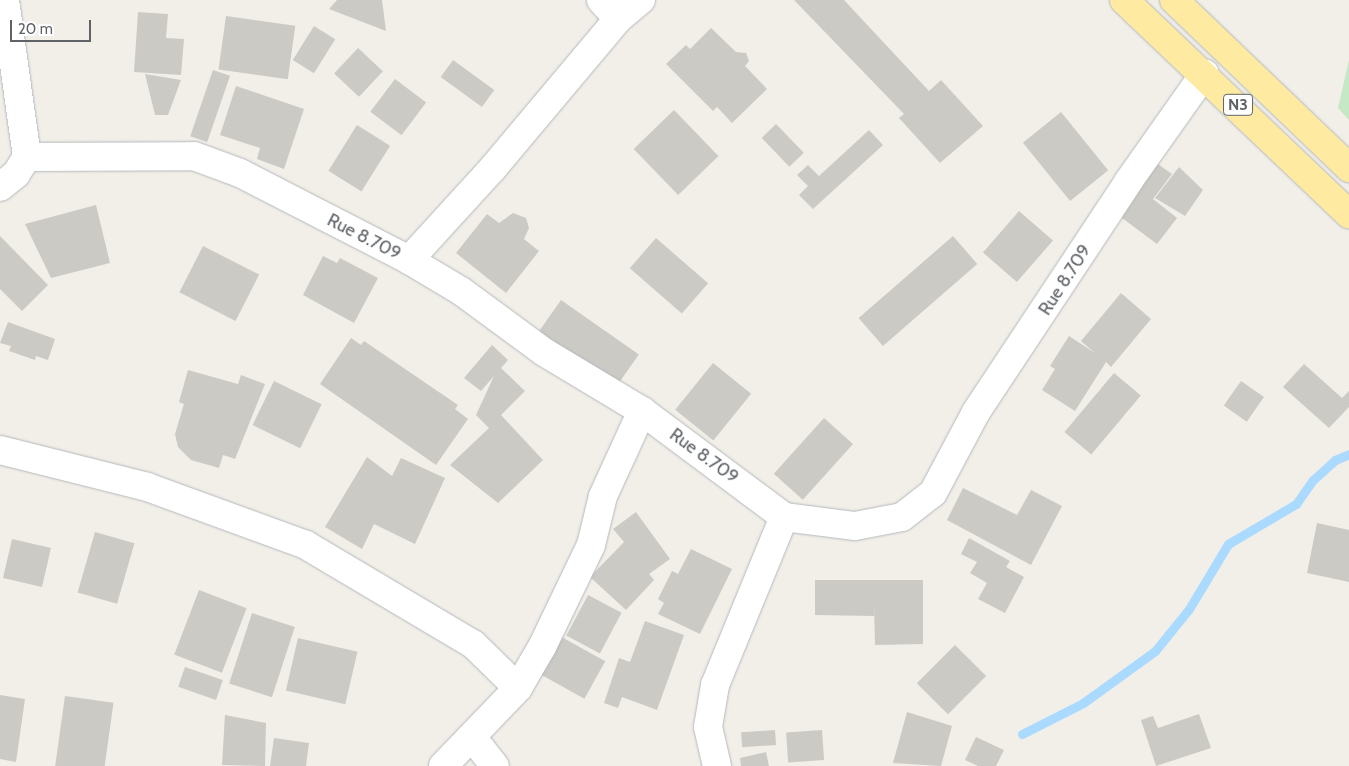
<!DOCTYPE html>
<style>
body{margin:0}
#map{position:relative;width:1349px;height:766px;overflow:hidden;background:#f1efe8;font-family:Cabin,sans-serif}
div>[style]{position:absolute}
.green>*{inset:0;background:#c5e8c5}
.stream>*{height:9px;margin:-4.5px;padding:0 4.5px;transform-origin:4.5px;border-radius:4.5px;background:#aadaff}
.building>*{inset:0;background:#cccac5;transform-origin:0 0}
.roads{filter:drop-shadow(0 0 1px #b5b8bc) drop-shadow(0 0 1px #b5b8bc)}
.minor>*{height:28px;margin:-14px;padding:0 14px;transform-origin:14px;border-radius:14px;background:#fff}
.trunk>*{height:28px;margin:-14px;padding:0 14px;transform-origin:14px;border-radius:14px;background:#feeaa1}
span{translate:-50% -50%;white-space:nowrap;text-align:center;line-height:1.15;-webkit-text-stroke:4.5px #fff;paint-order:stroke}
.shield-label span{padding:1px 4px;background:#fff;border:1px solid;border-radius:4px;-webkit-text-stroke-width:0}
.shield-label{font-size:16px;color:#5f6368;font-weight:700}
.street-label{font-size:18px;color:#5f6368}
.scale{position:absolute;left:10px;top:20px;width:81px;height:22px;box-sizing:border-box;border:2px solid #5f6368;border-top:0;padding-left:6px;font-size:15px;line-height:18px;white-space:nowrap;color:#5f6368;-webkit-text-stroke:4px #fff;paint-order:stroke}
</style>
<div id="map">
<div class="green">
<div style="clip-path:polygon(1349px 60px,1349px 120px,1338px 108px)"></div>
</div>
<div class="stream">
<div style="left:1022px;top:734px;width:68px;rotate:-26.9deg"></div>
<div style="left:1083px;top:703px;width:89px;rotate:-35.8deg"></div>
<div style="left:1155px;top:651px;width:54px;rotate:-51deg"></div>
<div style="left:1189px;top:609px;width:76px;rotate:-59deg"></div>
<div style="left:1228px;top:544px;width:79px;rotate:-30.5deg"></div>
<div style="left:1296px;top:504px;width:29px;rotate:-55deg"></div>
<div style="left:1313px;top:480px;width:30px;rotate:-42deg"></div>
<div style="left:1335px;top:460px;width:15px;rotate:-23deg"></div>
</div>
<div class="building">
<div style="clip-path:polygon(337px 0,382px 0,386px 31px,329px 9px)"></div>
<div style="clip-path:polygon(794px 0,844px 0,929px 91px,941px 80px,983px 126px,940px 163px,899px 118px,904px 114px)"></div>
<div style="clip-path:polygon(138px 12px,168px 14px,166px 38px,184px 39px,181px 75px,134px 72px)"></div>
<div style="left:226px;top:16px;width:70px;height:54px;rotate:8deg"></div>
<div style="left:314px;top:26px;width:25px;height:40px;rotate:32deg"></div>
<div style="clip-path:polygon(711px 28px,736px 52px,746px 53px,749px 61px,745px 66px,767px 89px,732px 123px,717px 107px,713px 111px,666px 64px,686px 45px,690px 49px)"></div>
<div style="left:358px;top:48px;width:34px;height:35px;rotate:43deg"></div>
<div style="left:453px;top:60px;width:51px;height:21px;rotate:36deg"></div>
<div style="left:213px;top:70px;width:18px;height:70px;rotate:19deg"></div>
<div style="clip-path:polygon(145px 74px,181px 80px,168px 115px,155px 115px)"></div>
<div style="left:395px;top:79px;width:39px;height:41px;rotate:37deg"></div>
<div style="clip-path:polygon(236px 86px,304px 109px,284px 169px,257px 159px,260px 148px,220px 135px)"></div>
<div style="left:674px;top:110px;width:64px;height:56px;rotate:46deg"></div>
<div style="left:1061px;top:112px;width:75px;height:49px;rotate:51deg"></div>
<div style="left:776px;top:124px;width:40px;height:20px;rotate:46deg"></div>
<div style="left:357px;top:125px;width:39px;height:54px;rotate:32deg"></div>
<div style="clip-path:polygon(869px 130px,883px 145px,813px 209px,799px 195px,808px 186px,797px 175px,808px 165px,819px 176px)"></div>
<div style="clip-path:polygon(1148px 157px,1172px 174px,1153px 199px,1177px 218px,1157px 244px,1110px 209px)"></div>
<div style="clip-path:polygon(1179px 167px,1203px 190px,1185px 216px,1155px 198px)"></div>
<div style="clip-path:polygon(96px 205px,110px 263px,51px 278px,25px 224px)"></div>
<div style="left:1019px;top:211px;width:45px;height:55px;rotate:41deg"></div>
<div style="clip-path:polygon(513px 213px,526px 218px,529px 228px,524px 239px,539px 251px,506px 293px,456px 253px,487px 214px,499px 223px)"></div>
<div style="clip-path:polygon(0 236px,48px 285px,22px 311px,0 289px)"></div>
<div style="left:953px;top:236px;width:37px;height:125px;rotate:49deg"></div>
<div style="left:656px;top:238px;width:69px;height:40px;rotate:41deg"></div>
<div style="left:203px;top:246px;width:63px;height:52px;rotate:27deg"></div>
<div style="clip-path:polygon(323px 256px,337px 263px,340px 258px,378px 278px,354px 323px,303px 295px)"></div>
<div style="clip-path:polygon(1121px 293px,1151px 319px,1111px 367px,1106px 362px,1075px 411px,1042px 390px,1055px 369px,1050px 366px,1069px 336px,1095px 353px,1081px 341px)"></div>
<div style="left:561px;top:300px;width:95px;height:41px;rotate:35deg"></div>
<div style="clip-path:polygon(8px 322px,55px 339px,48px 360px,36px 356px,35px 360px,9px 351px,11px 346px,0 343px)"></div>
<div style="clip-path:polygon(351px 338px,361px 345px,364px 341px,458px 405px,455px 409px,468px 419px,436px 465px,320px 384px)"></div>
<div style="clip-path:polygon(492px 345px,508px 360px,501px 368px,525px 391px,501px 415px,543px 460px,498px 503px,450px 465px,489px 428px,476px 415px,494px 376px,481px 391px,464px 378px)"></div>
<div style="left:713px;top:363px;width:49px;height:60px;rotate:39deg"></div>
<div style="clip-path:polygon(1304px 364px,1342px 398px,1349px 391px,1349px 407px,1329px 428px,1283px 387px)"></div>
<div style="clip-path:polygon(188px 370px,238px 384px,241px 375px,265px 384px,235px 459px,223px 455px,219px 468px,191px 460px,178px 447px,175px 434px,184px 404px,179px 402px)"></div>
<div style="left:1114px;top:373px;width:35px;height:77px;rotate:40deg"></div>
<div style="left:274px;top:381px;width:53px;height:49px;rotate:26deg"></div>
<div style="left:1241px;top:381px;width:28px;height:30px;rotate:35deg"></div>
<div style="left:824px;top:418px;width:39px;height:75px;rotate:42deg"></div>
<div style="clip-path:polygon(367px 457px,392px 476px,401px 458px,445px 478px,415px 544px,374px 524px,362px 549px,325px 527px)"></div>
<div style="clip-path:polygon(963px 488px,1017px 515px,1031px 490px,1062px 506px,1031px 565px,947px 520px)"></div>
<div style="clip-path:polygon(636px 512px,670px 559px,649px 574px,654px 580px,626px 610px,590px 577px,624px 542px,613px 529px)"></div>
<div style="clip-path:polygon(1317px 523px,1349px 530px,1349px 582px,1307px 573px)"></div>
<div style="left:95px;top:532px;width:41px;height:63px;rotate:16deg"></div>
<div style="clip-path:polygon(969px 538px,1010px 561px,1006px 567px,1024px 577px,1005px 613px,978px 599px,987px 583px,970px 573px,977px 562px,961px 554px)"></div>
<div style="left:12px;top:539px;width:40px;height:40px;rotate:13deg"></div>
<div style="clip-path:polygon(691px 549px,732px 569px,700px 634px,658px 614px,664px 603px,658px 599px,672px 571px,678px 574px)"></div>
<div style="clip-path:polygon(815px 580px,923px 580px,923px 644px,875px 645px,874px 605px,874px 616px,815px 615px)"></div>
<div style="left:199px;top:590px;width:51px;height:69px;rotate:21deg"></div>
<div style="left:588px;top:595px;width:38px;height:46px;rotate:28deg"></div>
<div style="left:252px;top:613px;width:45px;height:74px;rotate:18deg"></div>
<div style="clip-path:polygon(645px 621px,684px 635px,657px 710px,622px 697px,618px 708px,604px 703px,619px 658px,630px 662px)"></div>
<div style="left:558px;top:635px;width:54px;height:43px;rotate:29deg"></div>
<div style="left:298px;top:638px;width:61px;height:54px;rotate:13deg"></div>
<div style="left:955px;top:645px;width:44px;height:54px;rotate:45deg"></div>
<div style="left:185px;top:667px;width:40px;height:21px;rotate:19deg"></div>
<div style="clip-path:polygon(0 695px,25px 699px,16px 762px,0 759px)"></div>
<div style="left:65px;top:696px;width:49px;height:71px;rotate:8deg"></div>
<div style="clip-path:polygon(907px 712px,952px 726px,941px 766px,893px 763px)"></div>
<div style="clip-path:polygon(1199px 714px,1211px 748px,1156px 766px,1141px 720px,1153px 716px,1158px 728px)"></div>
<div style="clip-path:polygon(225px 715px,266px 723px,265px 766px,222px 765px)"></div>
<div style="left:775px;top:730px;width:15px;height:34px;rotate:86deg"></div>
<div style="left:822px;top:730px;width:30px;height:36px;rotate:86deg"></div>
<div style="clip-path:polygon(976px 737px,1004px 750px,996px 766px,978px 766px,965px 760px)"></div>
<div style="clip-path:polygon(274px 738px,309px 743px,306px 766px,270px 766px)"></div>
<div style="clip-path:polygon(766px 752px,769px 766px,741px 766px,740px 758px)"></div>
</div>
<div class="roads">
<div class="minor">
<div style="left:601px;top:0;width:25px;rotate:48deg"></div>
<div style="left:27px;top:157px;width:167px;rotate:-0.3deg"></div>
<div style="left:194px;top:156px;width:49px;rotate:20.3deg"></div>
<div style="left:240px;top:173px;width:190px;rotate:27.2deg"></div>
<div style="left:409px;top:260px;width:61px;rotate:30.8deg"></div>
<div style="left:461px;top:291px;width:103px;rotate:36.3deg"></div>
<div style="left:544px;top:352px;width:114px;rotate:31deg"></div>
<div style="left:642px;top:411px;width:177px;rotate:36.7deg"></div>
<div style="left:784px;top:517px;width:72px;rotate:7.2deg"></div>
<div style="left:855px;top:526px;width:48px;rotate:-10.8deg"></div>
<div style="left:902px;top:517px;width:39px;rotate:-38deg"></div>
<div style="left:933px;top:493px;width:92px;rotate:-62deg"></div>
<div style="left:976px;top:412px;width:276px;rotate:-56.5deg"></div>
<div style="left:1128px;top:182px;width:133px;rotate:-54.8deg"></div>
<div style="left:0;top:187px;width:21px;rotate:-39deg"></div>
<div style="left:16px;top:174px;width:20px;rotate:-57deg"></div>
<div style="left:27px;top:157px;width:159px;rotate:-98deg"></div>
<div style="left:409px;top:260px;width:125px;rotate:-47.6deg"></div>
<div style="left:493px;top:168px;width:194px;rotate:-50deg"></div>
<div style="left:618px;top:19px;width:30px;rotate:-40deg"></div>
<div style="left:0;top:450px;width:152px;rotate:14.1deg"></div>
<div style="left:147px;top:487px;width:169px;rotate:20deg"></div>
<div style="left:306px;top:545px;width:194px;rotate:30.7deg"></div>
<div style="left:473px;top:644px;width:63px;rotate:44.4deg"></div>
<div style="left:472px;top:737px;width:37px;rotate:52deg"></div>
<div style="left:443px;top:766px;width:108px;rotate:-46.1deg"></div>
<div style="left:518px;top:688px;width:48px;rotate:-59.7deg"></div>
<div style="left:542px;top:647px;width:113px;rotate:-64.3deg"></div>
<div style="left:591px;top:545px;width:50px;rotate:-76.2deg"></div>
<div style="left:603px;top:496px;width:94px;rotate:-65.4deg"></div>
<div style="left:717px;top:766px;width:40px;rotate:-103deg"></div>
<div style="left:708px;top:727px;width:43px;rotate:-80.5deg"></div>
<div style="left:715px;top:685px;width:182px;rotate:-67.7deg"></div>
</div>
<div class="trunk">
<div style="left:1124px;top:0;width:311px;rotate:43.6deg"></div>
<div style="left:1174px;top:0;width:243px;rotate:43.8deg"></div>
</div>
</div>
<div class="shield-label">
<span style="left:1238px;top:105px">N3</span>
</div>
<div class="street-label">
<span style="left:364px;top:237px;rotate:27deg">Rue 8.709</span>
<span style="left:1065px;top:280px;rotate:-57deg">Rue 8.709</span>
<span style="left:704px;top:456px;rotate:36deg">Rue 8.709</span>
</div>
<div class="scale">20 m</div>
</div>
